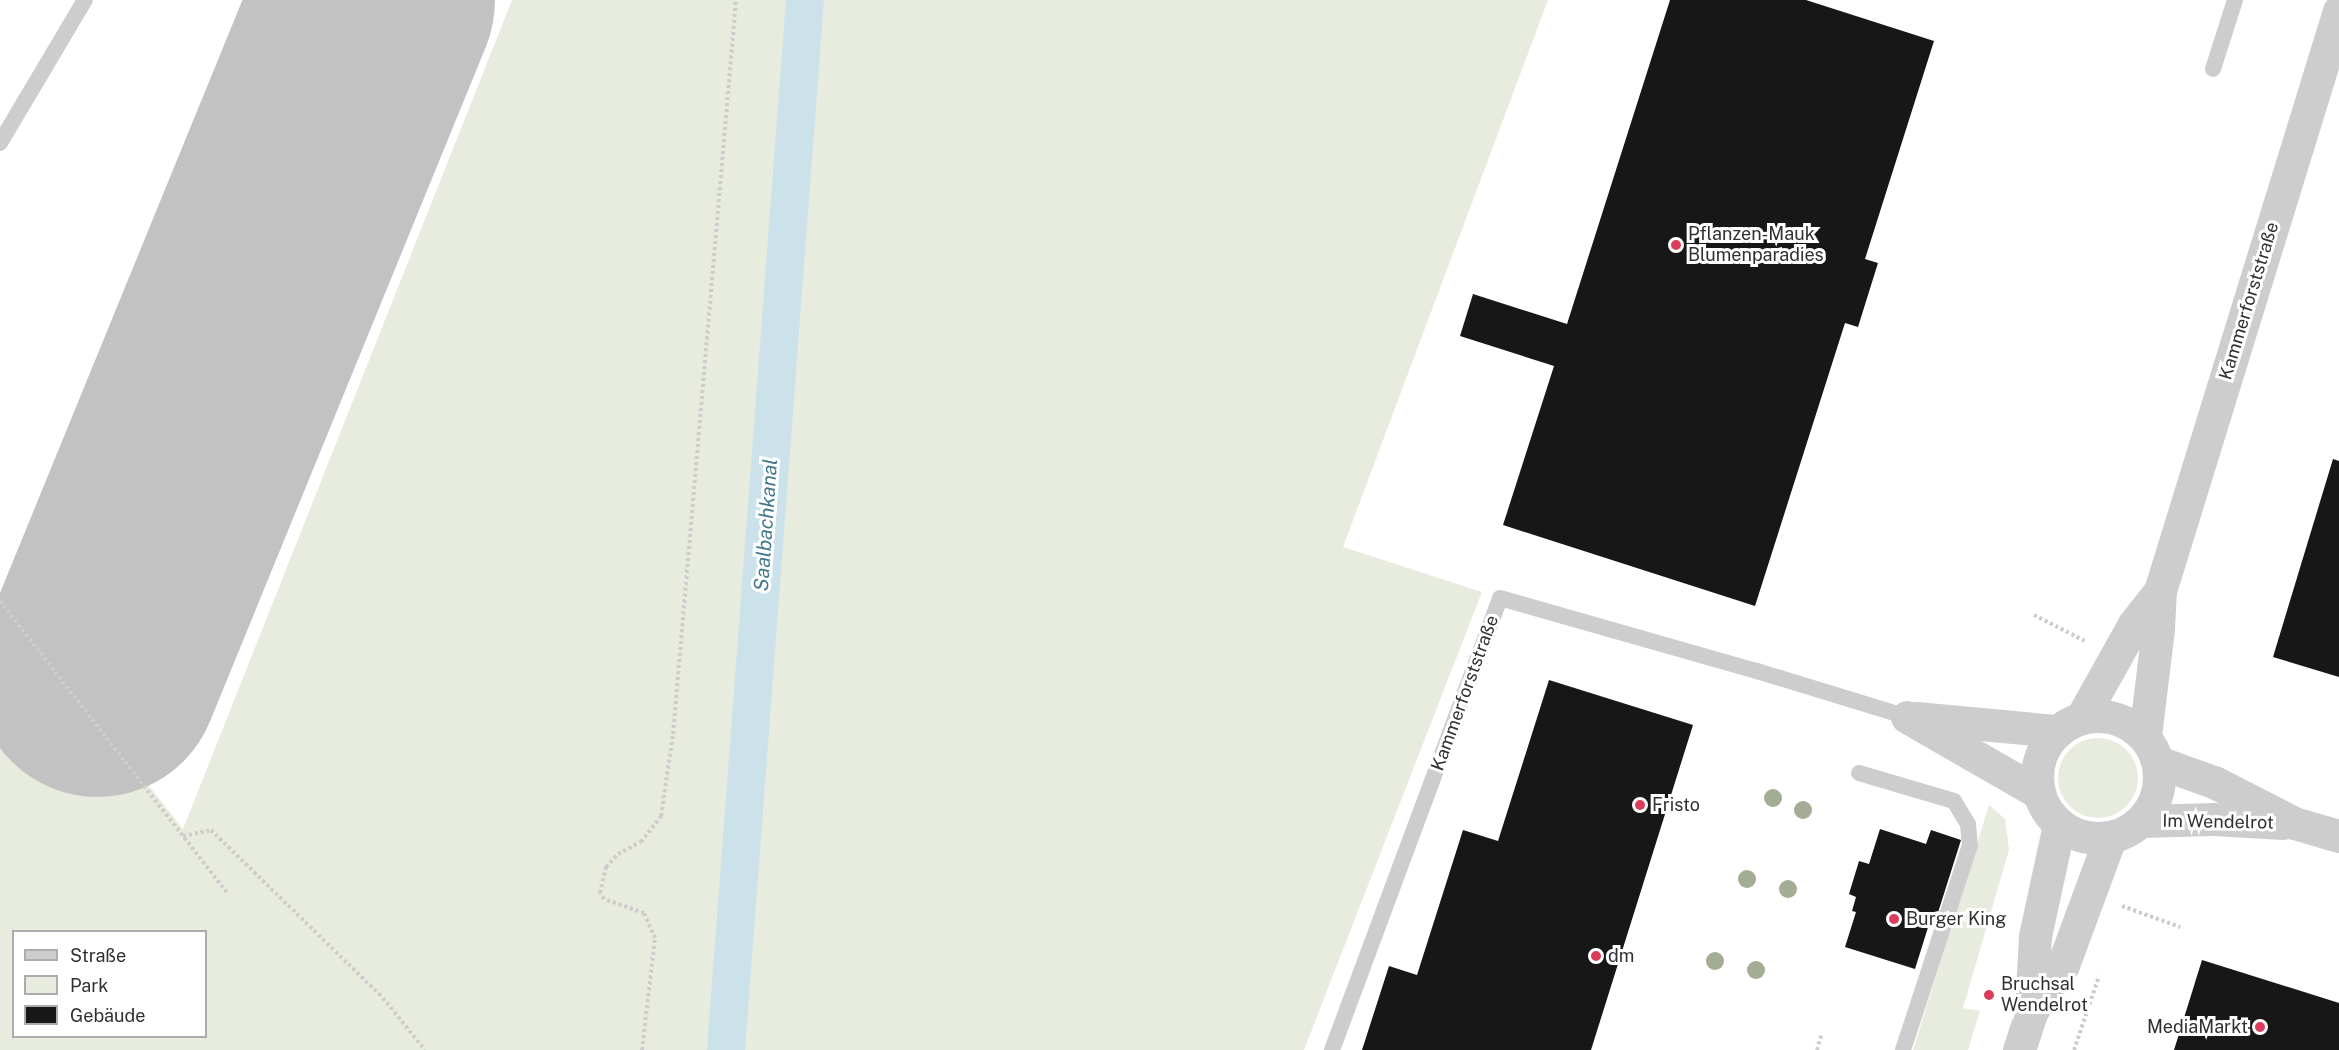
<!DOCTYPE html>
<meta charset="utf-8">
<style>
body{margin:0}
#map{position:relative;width:2339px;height:1050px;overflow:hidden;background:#fff;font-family:"Public Sans",sans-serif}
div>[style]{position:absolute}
.green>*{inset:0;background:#e7ecde}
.round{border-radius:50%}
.canal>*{height:38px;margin:-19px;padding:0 19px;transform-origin:19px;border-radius:19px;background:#cce2ea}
.runway>*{height:243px;margin:-121.5px;padding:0 121.5px;transform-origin:121.5px;border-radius:121.5px;background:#c2c2c2}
.building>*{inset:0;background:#171717}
.path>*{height:4px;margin-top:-2px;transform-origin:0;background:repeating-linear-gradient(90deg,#cdcdcd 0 3px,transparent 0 6px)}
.service>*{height:16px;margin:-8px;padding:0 8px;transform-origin:8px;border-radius:8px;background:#cdcdcd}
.minor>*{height:33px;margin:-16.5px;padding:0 16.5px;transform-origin:16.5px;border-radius:16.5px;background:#cdcdcd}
.tertiary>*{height:33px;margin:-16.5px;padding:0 16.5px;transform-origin:16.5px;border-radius:16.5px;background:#cdcdcd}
.tertiary>.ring{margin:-16.5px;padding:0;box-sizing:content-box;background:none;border:33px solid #cdcdcd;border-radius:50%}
.trees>*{width:18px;height:18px;margin:-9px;border-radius:50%;background:#a3ac95}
.dots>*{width:16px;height:16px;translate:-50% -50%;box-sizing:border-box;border:3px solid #fff;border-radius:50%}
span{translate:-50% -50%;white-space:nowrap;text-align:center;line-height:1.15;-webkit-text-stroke:6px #fff;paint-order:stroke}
.poi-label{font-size:18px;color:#303030}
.left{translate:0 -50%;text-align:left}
.right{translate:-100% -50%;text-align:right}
.street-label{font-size:18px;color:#303030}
.water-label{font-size:20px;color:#41788e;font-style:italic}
.legend{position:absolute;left:12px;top:930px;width:195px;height:108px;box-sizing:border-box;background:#fff;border:2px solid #acacac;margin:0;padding:8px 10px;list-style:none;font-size:18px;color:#303030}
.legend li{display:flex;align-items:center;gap:12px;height:30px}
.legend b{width:30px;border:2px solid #acacac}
</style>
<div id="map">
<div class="green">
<div style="clip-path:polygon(evenodd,512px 0,1548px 0,1343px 547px,1482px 592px,1304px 1050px,0 1050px,0 597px,183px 829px,512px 0,14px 932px,206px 932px,206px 1036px,14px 1036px,14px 932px)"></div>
<div class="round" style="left:2058px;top:738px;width:80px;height:80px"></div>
<div style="clip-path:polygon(1989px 805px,2005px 819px,2009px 850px,1963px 1008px,1980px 1011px,1968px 1050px,1913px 1050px)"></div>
</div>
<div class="canal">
<div style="left:726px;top:1050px;width:1053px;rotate:-85.7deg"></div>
</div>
<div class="runway">
<div style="left:97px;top:675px;width:729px;rotate:-67.76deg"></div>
</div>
<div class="building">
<div style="clip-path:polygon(1670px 0,1806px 0,1934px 41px,1865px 259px,1878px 263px,1858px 327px,1845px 323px,1755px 606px,1503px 525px,1554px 366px,1460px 336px,1473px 294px,1567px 324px)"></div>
<div style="clip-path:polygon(2333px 459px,2339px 461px,2339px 677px,2273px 657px)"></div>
<div style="clip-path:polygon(1549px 680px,1693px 725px,1591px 1050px,1362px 1050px,1389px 966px,1417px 975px,1463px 830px,1498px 841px)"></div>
<div style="clip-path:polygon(1880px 829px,1926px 844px,1931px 830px,1961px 840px,1935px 922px,1930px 921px,1915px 969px,1845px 947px,1856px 912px,1852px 911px,1856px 897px,1849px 894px,1859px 861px,1869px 864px)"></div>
<div style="clip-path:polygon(2202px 960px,2339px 1003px,2339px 1050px,2174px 1050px)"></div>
</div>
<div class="path">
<div style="left:0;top:601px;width:371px;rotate:52.1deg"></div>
<div style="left:2034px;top:615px;width:57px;rotate:27deg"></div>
<div style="left:183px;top:836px;width:29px;rotate:-12deg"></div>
<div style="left:211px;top:830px;width:240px;rotate:44.3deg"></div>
<div style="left:383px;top:998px;width:67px;rotate:51.1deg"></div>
<div style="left:2122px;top:906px;width:62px;rotate:19.9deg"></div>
<div style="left:642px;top:1050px;width:113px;rotate:-83.4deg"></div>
<div style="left:655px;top:938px;width:27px;rotate:-114deg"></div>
<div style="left:644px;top:913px;width:42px;rotate:-160.7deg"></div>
<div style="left:604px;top:899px;width:7px;rotate:-124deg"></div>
<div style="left:600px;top:893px;width:27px;rotate:-77deg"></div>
<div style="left:606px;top:867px;width:18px;rotate:-47deg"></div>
<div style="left:618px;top:854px;width:26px;rotate:-28deg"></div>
<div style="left:641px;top:842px;width:33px;rotate:-52deg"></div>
<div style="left:661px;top:816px;width:83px;rotate:-81.7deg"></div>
<div style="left:673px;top:734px;width:737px;rotate:-85.09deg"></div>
<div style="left:1817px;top:1050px;width:15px;rotate:-74deg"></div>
<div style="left:2074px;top:1050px;width:78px;rotate:-71.3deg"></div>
</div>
<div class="service">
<div style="left:2213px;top:69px;width:72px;rotate:-72.3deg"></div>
<div style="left:0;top:143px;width:166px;rotate:-59.3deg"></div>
<div style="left:1859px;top:773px;width:99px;rotate:16.4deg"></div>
<div style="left:1954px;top:801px;width:27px;rotate:59deg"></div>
<div style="left:1968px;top:824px;width:21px;rotate:85deg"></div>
<div style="left:1970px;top:845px;width:216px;rotate:108.1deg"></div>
<div style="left:1332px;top:1050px;width:482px;rotate:-69.6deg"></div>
<div style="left:1500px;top:598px;width:267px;rotate:15.9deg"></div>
<div style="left:1757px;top:671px;width:157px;rotate:17deg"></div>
</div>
<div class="minor">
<div style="left:1907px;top:717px;width:152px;rotate:29.9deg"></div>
<div style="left:1916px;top:718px;width:142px;rotate:5.3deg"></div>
<div style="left:2158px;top:762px;width:62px;rotate:19.9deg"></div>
<div style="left:2216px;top:783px;width:88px;rotate:27.1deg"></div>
<div style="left:2294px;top:823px;width:47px;rotate:16.1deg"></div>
<div style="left:2142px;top:821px;width:71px;rotate:-1.6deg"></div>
<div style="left:2213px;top:819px;width:70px;rotate:3.3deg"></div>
</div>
<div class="tertiary">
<div class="ring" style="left:2037px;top:716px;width:89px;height:89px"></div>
<div style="left:2082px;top:717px;width:107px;rotate:-60.8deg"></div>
<div style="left:2134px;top:624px;width:42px;rotate:-51.8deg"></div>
<div style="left:2145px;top:736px;width:109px;rotate:-83.1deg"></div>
<div style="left:2158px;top:628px;width:37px;rotate:-87deg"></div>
<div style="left:2160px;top:591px;width:607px;rotate:-72.85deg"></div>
<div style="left:2031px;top:1012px;width:57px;rotate:-55.8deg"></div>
<div style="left:2063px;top:965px;width:135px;rotate:-69.7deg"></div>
<div style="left:2019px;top:1050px;width:40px;rotate:-72deg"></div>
<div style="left:2031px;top:1012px;width:76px;rotate:-87deg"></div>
<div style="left:2035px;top:936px;width:114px;rotate:-77.8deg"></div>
</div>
<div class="trees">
<div style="left:1773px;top:798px"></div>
<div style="left:1803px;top:810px"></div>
<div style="left:1747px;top:879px"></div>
<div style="left:1788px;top:889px"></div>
<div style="left:1715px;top:961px"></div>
<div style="left:1756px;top:970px"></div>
</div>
<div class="dots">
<div style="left:1676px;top:245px;background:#dc3c59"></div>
<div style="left:1640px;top:805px;background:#dc3c59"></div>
<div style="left:1894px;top:919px;background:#dc3c59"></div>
<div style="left:1596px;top:956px;background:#dc3c59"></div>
<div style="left:1989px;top:995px;background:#dc3c59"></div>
<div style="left:2260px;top:1027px;background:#dc3c59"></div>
</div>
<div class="poi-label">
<span class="left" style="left:1688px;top:245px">Pflanzen-Mauk<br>Blumenparadies</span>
<span class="left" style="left:1652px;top:805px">Fristo</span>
<span class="left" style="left:1906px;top:919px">Burger King</span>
<span class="left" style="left:1608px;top:956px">dm</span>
<span class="left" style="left:2001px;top:995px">Bruchsal<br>Wendelrot</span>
<span class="right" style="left:2248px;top:1027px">MediaMarkt</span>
</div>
<div class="street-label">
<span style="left:2249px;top:301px;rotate:-73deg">Kammerforststraße</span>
<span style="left:1465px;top:693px;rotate:-70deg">Kammerforststraße</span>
<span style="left:2218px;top:822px;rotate:1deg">Im Wendelrot</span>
</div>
<div class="water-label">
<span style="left:766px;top:525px;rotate:-86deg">Saalbachkanal</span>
</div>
<ul class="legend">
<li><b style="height:8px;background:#cdcdcd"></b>Straße</li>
<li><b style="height:16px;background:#e7ecde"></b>Park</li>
<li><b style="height:16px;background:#171717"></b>Gebäude</li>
</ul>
</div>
